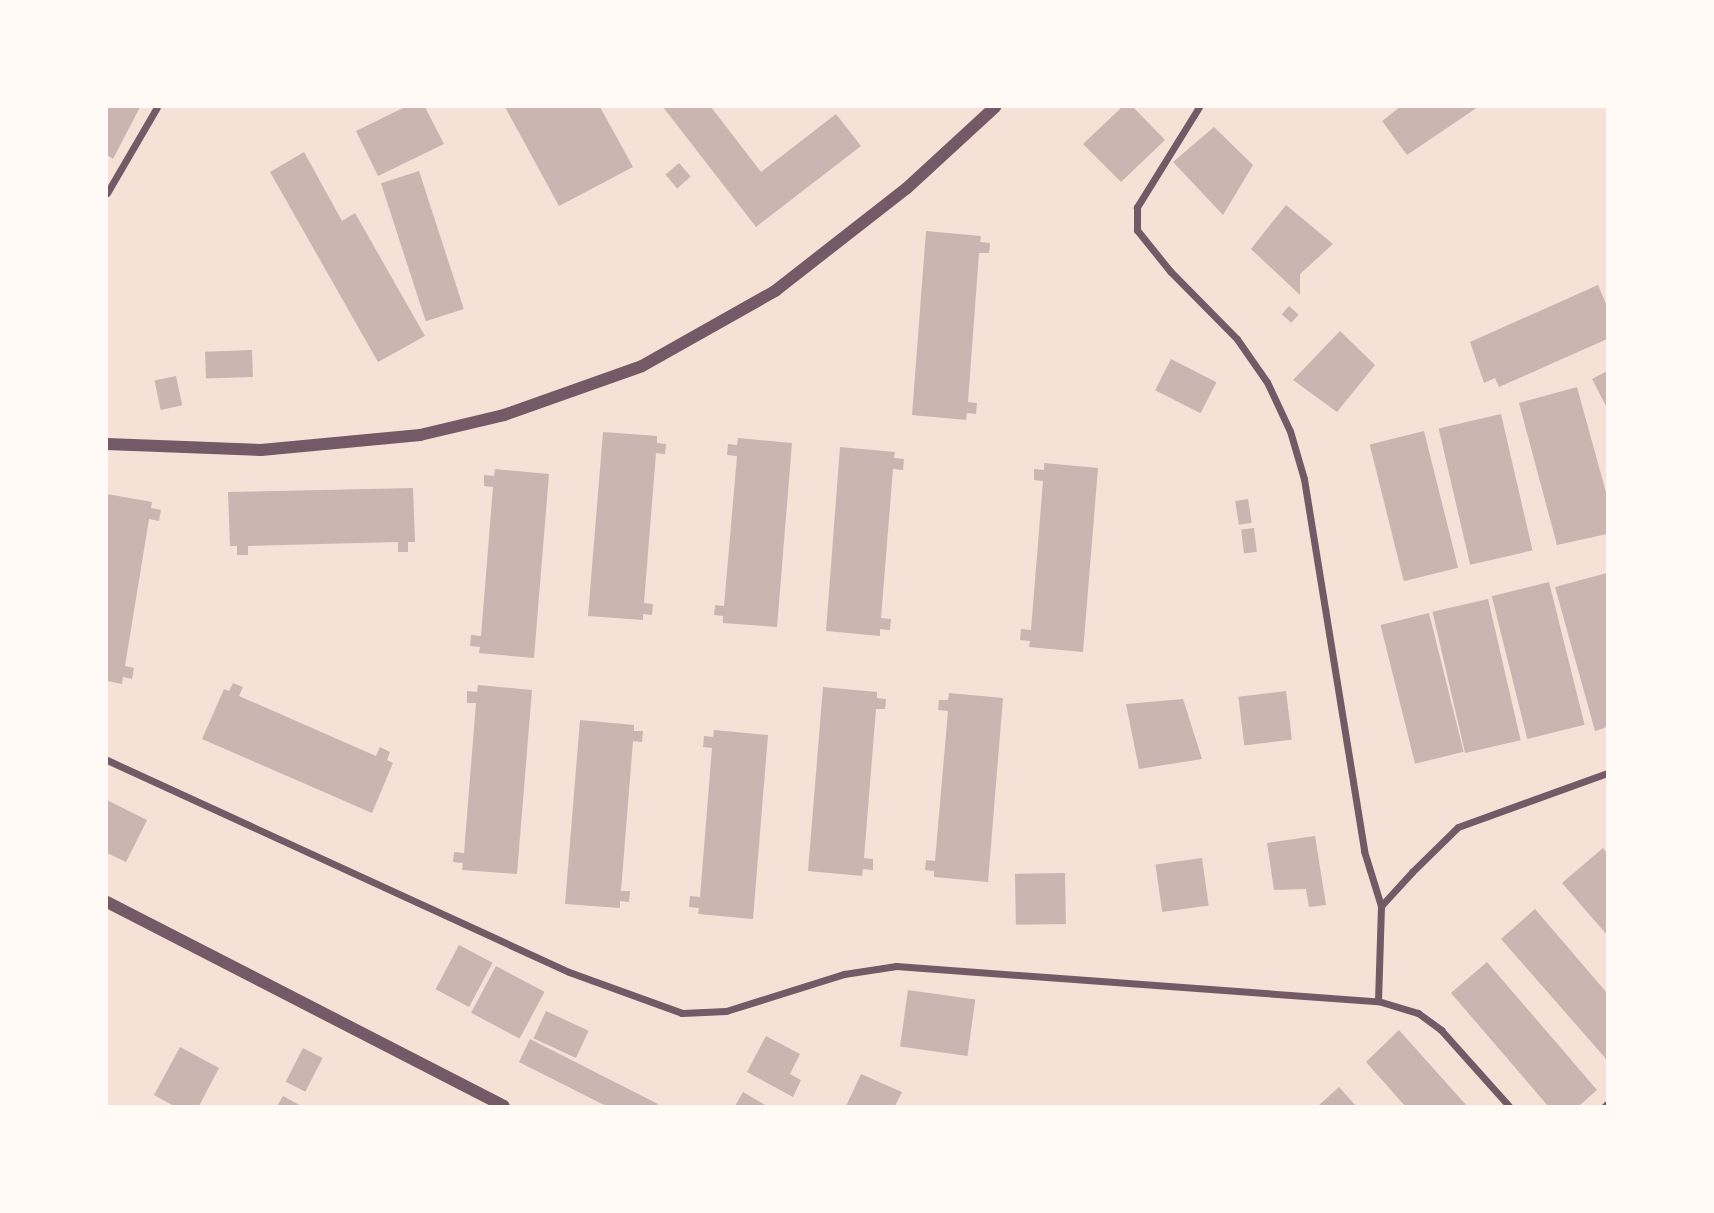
<!DOCTYPE html>
<style>
body{margin:0}
#map{position:relative;width:1714px;height:1213px;overflow:hidden;background:#f7e1d7;font-family:Manrope,sans-serif}
div>[style]{position:absolute}
.building>*{inset:0;background:#ccb4b1;transform-origin:0 0}
.minor>*{height:7px;margin:-3.5px;padding:0 3.5px;transform-origin:3.5px;border-radius:3.5px;background:#755966}
.tertiary>*{height:12px;margin:-6px;padding:0 6px;transform-origin:6px;border-radius:6px;background:#755966}
span{translate:-50% -50%;white-space:nowrap;text-align:center;line-height:1.15;-webkit-text-stroke:7px #fffaf5;paint-order:stroke}
.frame{position:absolute;inset:0;border:108px solid #fffaf5;pointer-events:none}
</style>
<div id="map">
<div class="building">
<div style="clip-path:polygon(107px 107px,140px 107px,113px 159px,107px 155px)"></div>
<div style="clip-path:polygon(405px 107px,425px 107px,444px 144px,378px 176px,356px 131px)"></div>
<div style="clip-path:polygon(505px 107px,600px 107px,633px 167px,559px 206px)"></div>
<div style="clip-path:polygon(663px 107px,711px 107px,761px 172px,836px 114px,861px 146px,756px 227px)"></div>
<div style="clip-path:polygon(1122px 107px,1133px 107px,1165px 140px,1121px 182px,1083px 144px)"></div>
<div style="clip-path:polygon(1400px 107px,1478px 107px,1407px 155px,1382px 121px)"></div>
<div style="clip-path:polygon(1214px 127px,1253px 165px,1223px 215px,1173px 162px)"></div>
<div style="clip-path:polygon(304px 152px,342px 221px,355px 213px,425px 336px,378px 362px,270px 172px)"></div>
<div style="left:679px;top:163px;width:18px;height:18px;rotate:49deg"></div>
<div style="left:419px;top:171px;width:145px;height:40px;rotate:72deg"></div>
<div style="clip-path:polygon(1286px 205px,1333px 244px,1300px 274px,1300px 295px,1251px 249px)"></div>
<div style="clip-path:polygon(926px 231px,981px 236px,980px 242px,990px 243px,989px 253px,979px 253px,968px 402px,977px 403px,976px 414px,967px 413px,966px 420px,912px 415px)"></div>
<div style="clip-path:polygon(1598px 285px,1607px 306px,1607px 339px,1499px 387px,1495px 378px,1484px 383px,1470px 342px)"></div>
<div style="left:1289px;top:306px;width:13px;height:11px;rotate:42deg"></div>
<div style="clip-path:polygon(1340px 331px,1375px 365px,1337px 412px,1293px 380px)"></div>
<div style="left:252px;top:350px;width:27px;height:47px;rotate:88deg"></div>
<div style="left:1171px;top:359px;width:51px;height:35px;rotate:27deg"></div>
<div style="clip-path:polygon(1607px 371px,1607px 408px,1592px 379px)"></div>
<div style="left:176px;top:376px;width:30px;height:22px;rotate:78deg"></div>
<div style="clip-path:polygon(1577px 387px,1607px 496px,1607px 534px,1557px 545px,1519px 403px)"></div>
<div style="left:1501px;top:414px;width:140px;height:64px;rotate:77deg"></div>
<div style="left:1424px;top:431px;width:141px;height:56px;rotate:76deg"></div>
<div style="clip-path:polygon(603px 432px,657px 436px,657px 443px,666px 444px,665px 454px,656px 453px,644px 603px,653px 604px,652px 615px,643px 614px,643px 620px,588px 616px)"></div>
<div style="clip-path:polygon(738px 438px,792px 443px,777px 627px,723px 623px,723px 616px,714px 615px,715px 605px,724px 606px,737px 456px,727px 455px,728px 444px,737px 445px)"></div>
<div style="clip-path:polygon(840px 447px,895px 452px,894px 458px,904px 459px,903px 470px,893px 469px,881px 618px,891px 619px,890px 630px,880px 629px,880px 636px,826px 631px)"></div>
<div style="clip-path:polygon(1044px 463px,1098px 468px,1083px 652px,1029px 647px,1030px 641px,1020px 640px,1021px 629px,1031px 630px,1043px 481px,1034px 480px,1034px 469px,1044px 470px)"></div>
<div style="clip-path:polygon(495px 469px,549px 474px,534px 658px,479px 653px,480px 647px,470px 646px,471px 635px,481px 636px,493px 487px,484px 486px,484px 475px,494px 476px)"></div>
<div style="clip-path:polygon(413px 488px,415px 542px,408px 542px,408px 552px,398px 552px,398px 542px,248px 546px,248px 555px,237px 555px,237px 546px,230px 546px,228px 492px)"></div>
<div style="clip-path:polygon(107px 494px,152px 502px,151px 508px,161px 510px,159px 521px,149px 519px,125px 666px,134px 668px,132px 679px,123px 677px,122px 684px,107px 681px)"></div>
<div style="left:1248px;top:499px;width:24px;height:13px;rotate:81deg"></div>
<div style="left:1254px;top:528px;width:24px;height:13px;rotate:83deg"></div>
<div style="clip-path:polygon(1607px 573px,1607px 727px,1595px 731px,1555px 587px)"></div>
<div style="left:1549px;top:582px;width:147px;height:59px;rotate:76deg"></div>
<div style="left:1488px;top:599px;width:145px;height:57px;rotate:77deg"></div>
<div style="left:1429px;top:613px;width:143px;height:50px;rotate:76deg"></div>
<div style="clip-path:polygon(233px 683px,243px 687px,239px 696px,376px 756px,380px 747px,390px 752px,387px 760px,393px 763px,372px 813px,202px 739px,224px 689px,229px 691px)"></div>
<div style="clip-path:polygon(478px 685px,532px 690px,517px 874px,462px 870px,463px 863px,453px 862px,454px 852px,464px 853px,476px 703px,467px 703px,467px 691px,477px 692px)"></div>
<div style="clip-path:polygon(823px 687px,877px 692px,877px 698px,886px 699px,885px 709px,876px 709px,864px 858px,873px 859px,873px 870px,863px 869px,862px 876px,808px 871px)"></div>
<div style="left:1286px;top:691px;width:49px;height:48px;rotate:83deg"></div>
<div style="clip-path:polygon(949px 693px,1003px 698px,988px 882px,934px 877px,934px 871px,925px 870px,926px 860px,935px 861px,948px 711px,938px 710px,939px 700px,948px 700px)"></div>
<div style="clip-path:polygon(1183px 699px,1202px 759px,1139px 769px,1126px 704px)"></div>
<div style="clip-path:polygon(580px 720px,634px 725px,634px 731px,643px 731px,642px 742px,633px 741px,621px 891px,630px 891px,629px 902px,620px 901px,620px 908px,565px 904px)"></div>
<div style="clip-path:polygon(714px 730px,768px 735px,753px 919px,698px 914px,699px 908px,689px 907px,690px 896px,700px 897px,712px 748px,703px 747px,704px 736px,713px 737px)"></div>
<div style="clip-path:polygon(107px 800px,147px 820px,126px 862px,107px 853px)"></div>
<div style="clip-path:polygon(1315px 836px,1326px 905px,1309px 907px,1306px 889px,1274px 890px,1267px 843px)"></div>
<div style="clip-path:polygon(1603px 848px,1607px 853px,1607px 935px,1562px 883px)"></div>
<div style="left:1202px;top:858px;width:48px;height:47px;rotate:82deg"></div>
<div style="left:1065px;top:873px;width:51px;height:50px;rotate:89deg"></div>
<div style="clip-path:polygon(1535px 909px,1607px 993px,1607px 1060px,1501px 939px)"></div>
<div style="left:459px;top:945px;width:38px;height:50px;rotate:28deg"></div>
<div style="clip-path:polygon(1487px 962px,1597px 1090px,1579px 1106px,1548px 1106px,1451px 993px)"></div>
<div style="left:496px;top:966px;width:55px;height:53px;rotate:28deg"></div>
<div style="left:908px;top:990px;width:68px;height:57px;rotate:8deg"></div>
<div style="left:546px;top:1011px;width:47px;height:30px;rotate:25deg"></div>
<div style="clip-path:polygon(1399px 1030px,1467px 1106px,1405px 1106px,1366px 1062px)"></div>
<div style="clip-path:polygon(766px 1036px,800px 1054px,790px 1074px,801px 1080px,793px 1097px,747px 1072px)"></div>
<div style="clip-path:polygon(530px 1039px,658px 1104px,657px 1106px,606px 1106px,519px 1062px)"></div>
<div style="clip-path:polygon(180px 1047px,219px 1068px,199px 1106px,174px 1106px,154px 1095px)"></div>
<div style="left:303px;top:1048px;width:22px;height:38px;rotate:27deg"></div>
<div style="clip-path:polygon(861px 1074px,902px 1092px,895px 1106px,846px 1106px)"></div>
<div style="clip-path:polygon(1339px 1087px,1356px 1106px,1318px 1106px)"></div>
<div style="clip-path:polygon(743px 1092px,767px 1106px,735px 1106px)"></div>
<div style="clip-path:polygon(283px 1096px,301px 1106px,277px 1106px)"></div>
</div>
<div class="minor">
<div style="left:1199px;top:107px;width:118px;rotate:121.8deg"></div>
<div style="left:1137px;top:207px;width:23px;rotate:90deg"></div>
<div style="left:1137px;top:230px;width:53px;rotate:51.2deg"></div>
<div style="left:1170px;top:271px;width:95px;rotate:45.4deg"></div>
<div style="left:1237px;top:339px;width:52px;rotate:55.1deg"></div>
<div style="left:1267px;top:382px;width:54px;rotate:64.9deg"></div>
<div style="left:1290px;top:431px;width:50px;rotate:73.7deg"></div>
<div style="left:1304px;top:479px;width:377px;rotate:80.8deg"></div>
<div style="left:1364px;top:851px;width:58px;rotate:72.8deg"></div>
<div style="left:107px;top:193px;width:99px;rotate:-59.8deg"></div>
<div style="left:107px;top:760px;width:508px;rotate:24.65deg"></div>
<div style="left:569px;top:972px;width:120px;rotate:19.9deg"></div>
<div style="left:682px;top:1013px;width:44px;rotate:-2.6deg"></div>
<div style="left:726px;top:1011px;width:124px;rotate:-17.4deg"></div>
<div style="left:844px;top:974px;width:53px;rotate:-8.7deg"></div>
<div style="left:896px;top:966px;width:483px;rotate:4.2deg"></div>
<div style="left:1378px;top:1001px;width:42px;rotate:16.7deg"></div>
<div style="left:1418px;top:1013px;width:29px;rotate:36deg"></div>
<div style="left:1441px;top:1030px;width:102px;rotate:48.2deg"></div>
<div style="left:1378px;top:1001px;width:95px;rotate:-88.2deg"></div>
<div style="left:1381px;top:906px;width:46px;rotate:-47.6deg"></div>
<div style="left:1412px;top:872px;width:64px;rotate:-44.4deg"></div>
<div style="left:1458px;top:827px;width:158px;rotate:-19.9deg"></div>
<div style="left:1605px;top:1106px;width:3px;rotate:-45deg"></div>
</div>
<div class="tertiary">
<div style="left:107px;top:444px;width:154px;rotate:2.2deg"></div>
<div style="left:261px;top:450px;width:160px;rotate:-5.4deg"></div>
<div style="left:420px;top:435px;width:86px;rotate:-13.4deg"></div>
<div style="left:504px;top:415px;width:146px;rotate:-19.5deg"></div>
<div style="left:642px;top:366px;width:153px;rotate:-29.4deg"></div>
<div style="left:775px;top:291px;width:167px;rotate:-38deg"></div>
<div style="left:907px;top:188px;width:120px;rotate:-42.6deg"></div>
<div style="left:107px;top:902px;width:446px;rotate:27.2deg"></div>
</div>
<div class="frame"></div>
</div>
